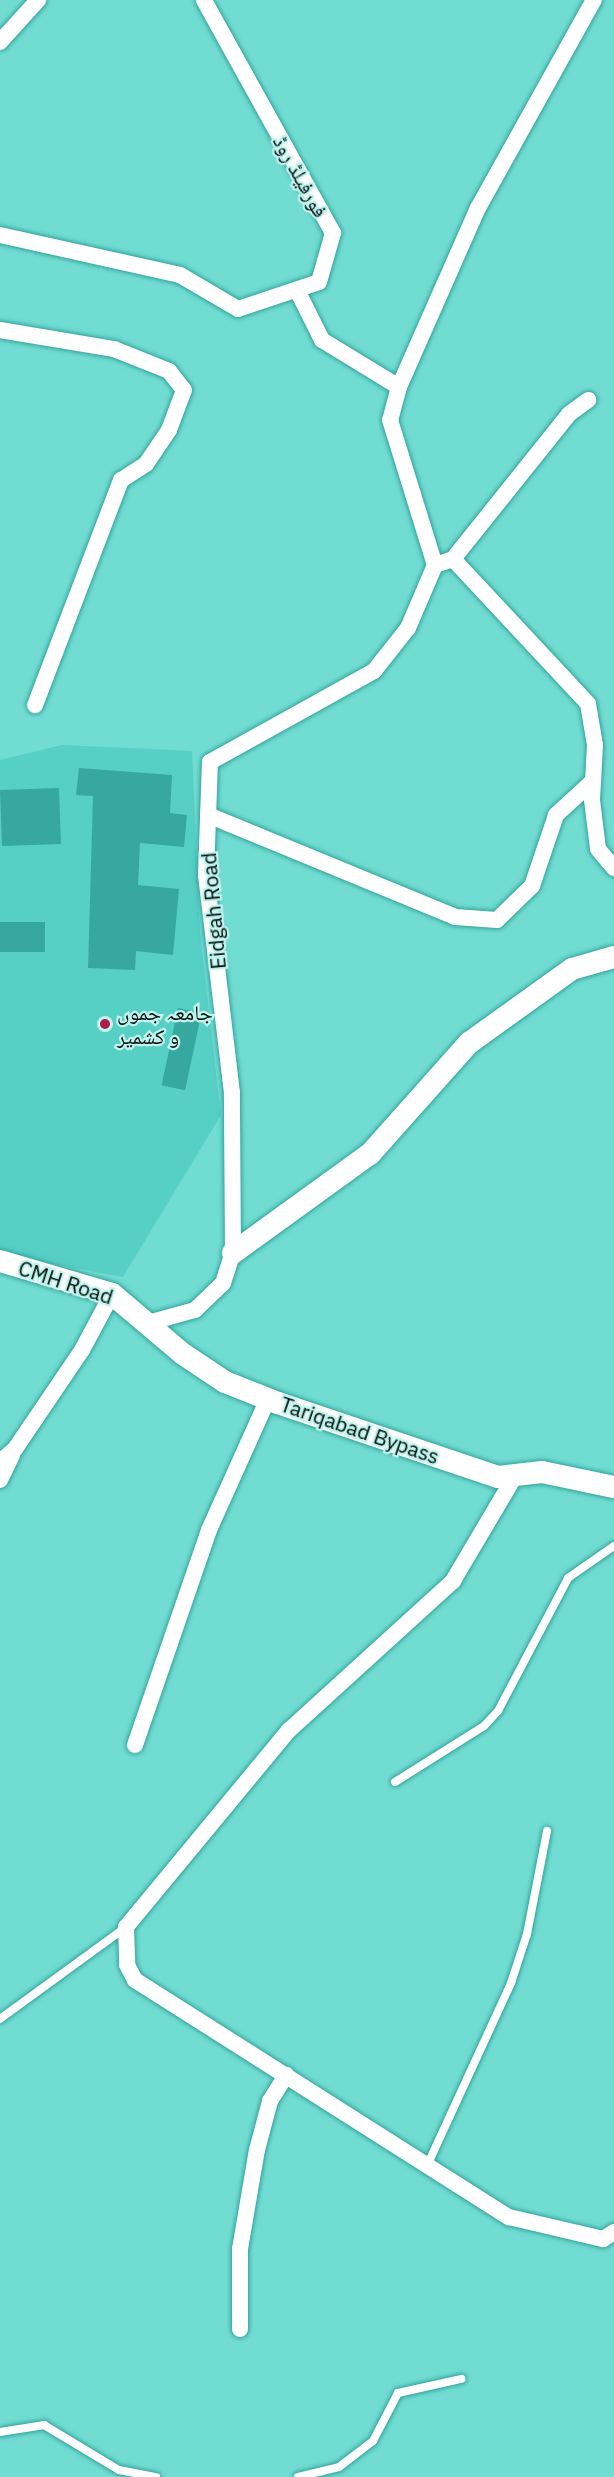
<!DOCTYPE html>
<meta charset="utf-8">
<style>
body{margin:0}
#map{position:relative;width:614px;height:2477px;overflow:hidden;background:#71dcd2;font-family:"IBM Plex Sans","Noto Naskh Arabic",sans-serif}
div>[style]{position:absolute}
.built>*{inset:0;background:#56cfc5}
.building>*{inset:0;background:#37a8a0;transform-origin:0 0}
.roads{filter:drop-shadow(0 0 2px #32a49c) drop-shadow(0 0 2px #32a49c)}
.lane>*{height:8px;margin:-4px;padding:0 4px;transform-origin:4px;border-radius:4px;background:#fff}
.street>*{height:16px;margin:-8px;padding:0 8px;transform-origin:8px;border-radius:8px;background:#fff}
.secondary>*{height:22px;margin:-11px;padding:0 11px;transform-origin:11px;border-radius:11px;background:#fff}
.dots>*{width:16px;height:16px;translate:-50% -50%;box-sizing:border-box;border:3px solid #c2f3ed;border-radius:50%}
span{translate:-50% -50%;white-space:nowrap;text-align:center;line-height:1.15;-webkit-text-stroke:4.5px #c2f3ed;paint-order:stroke}
.street-label{font-size:21px;color:#001110}
.poi-label{font-size:21px;color:#001110}
.left{translate:0 -50%;text-align:left}
</style>
<div id="map">
<div class="built">
<div style="clip-path:polygon(62px 745px,192px 751px,200px 933px,221px 1115px,123px 1277px,0 1254px,0 760px)"></div>
</div>
<div class="building">
<div style="clip-path:polygon(79px 768px,172px 775px,170px 813px,187px 815px,184px 847px,140px 843px,138px 885px,179px 889px,173px 955px,136px 951px,135px 970px,88px 968px,93px 796px,76px 795px)"></div>
<div style="left:59px;top:788px;width:56px;height:59px;rotate:88deg"></div>
<div style="left:0;top:922px;width:45px;height:30px"></div>
<div style="left:178px;top:1008px;width:24px;height:79px;rotate:12deg"></div>
</div>
<div class="roads">
<div class="lane">
<div style="left:395px;top:1782px;width:105px;rotate:-32.2deg"></div>
<div style="left:484px;top:1726px;width:21px;rotate:-47deg"></div>
<div style="left:498px;top:1711px;width:150px;rotate:-62.2deg"></div>
<div style="left:568px;top:1578px;width:56px;rotate:-34.8deg"></div>
<div style="left:0;top:2019px;width:156px;rotate:-36.1deg"></div>
<div style="left:426px;top:2168px;width:204px;rotate:-65.3deg"></div>
<div style="left:511px;top:1983px;width:52px;rotate:-71.9deg"></div>
<div style="left:527px;top:1934px;width:105px;rotate:-79deg"></div>
<div style="left:0;top:2432px;width:45px;rotate:-9deg"></div>
<div style="left:44px;top:2425px;width:87px;rotate:31deg"></div>
<div style="left:119px;top:2470px;width:38px;rotate:11deg"></div>
<div style="left:298px;top:2477px;width:42px;rotate:-13.7deg"></div>
<div style="left:339px;top:2467px;width:43px;rotate:-37.4deg"></div>
<div style="left:373px;top:2441px;width:54px;rotate:-62.5deg"></div>
<div style="left:398px;top:2393px;width:65px;rotate:-12.5deg"></div>
</div>
<div class="street">
<div style="left:0;top:42px;width:57px;rotate:-47.9deg"></div>
<div style="left:0;top:235px;width:184px;rotate:12.5deg"></div>
<div style="left:180px;top:275px;width:67px;rotate:30.4deg"></div>
<div style="left:238px;top:309px;width:85px;rotate:-18.4deg"></div>
<div style="left:319px;top:282px;width:51px;rotate:-74.1deg"></div>
<div style="left:333px;top:233px;width:266px;rotate:-119deg"></div>
<div style="left:297px;top:290px;width:56px;rotate:63.4deg"></div>
<div style="left:322px;top:340px;width:90px;rotate:31.4deg"></div>
<div style="left:399px;top:387px;width:34px;rotate:105deg"></div>
<div style="left:390px;top:420px;width:152px;rotate:72.8deg"></div>
<div style="left:0;top:330px;width:116px;rotate:9.5deg"></div>
<div style="left:114px;top:349px;width:59px;rotate:21.8deg"></div>
<div style="left:169px;top:371px;width:24px;rotate:52deg"></div>
<div style="left:184px;top:390px;width:43px;rotate:110.6deg"></div>
<div style="left:169px;top:430px;width:41px;rotate:124.1deg"></div>
<div style="left:146px;top:464px;width:30px;rotate:147deg"></div>
<div style="left:121px;top:480px;width:241px;rotate:110.9deg"></div>
<div style="left:399px;top:387px;width:196px;rotate:-66.2deg"></div>
<div style="left:478px;top:208px;width:238px;rotate:-60.9deg"></div>
<div style="left:453px;top:559px;width:186px;rotate:-51.3deg"></div>
<div style="left:569px;top:414px;width:24px;rotate:-36deg"></div>
<div style="left:435px;top:565px;width:19px;rotate:-18deg"></div>
<div style="left:453px;top:559px;width:198px;rotate:47deg"></div>
<div style="left:588px;top:704px;width:42px;rotate:80.3deg"></div>
<div style="left:595px;top:745px;width:55px;rotate:93.1deg"></div>
<div style="left:592px;top:800px;width:49px;rotate:83deg"></div>
<div style="left:598px;top:849px;width:25px;rotate:50deg"></div>
<div style="left:208px;top:815px;width:267px;rotate:22.4deg"></div>
<div style="left:455px;top:917px;width:42px;rotate:4.1deg"></div>
<div style="left:497px;top:920px;width:49px;rotate:-44.2deg"></div>
<div style="left:532px;top:886px;width:75px;rotate:-71.3deg"></div>
<div style="left:556px;top:815px;width:50px;rotate:-42.6deg"></div>
<div style="left:148px;top:1323px;width:49px;rotate:-15.5deg"></div>
<div style="left:195px;top:1310px;width:39px;rotate:-44deg"></div>
<div style="left:223px;top:1283px;width:32px;rotate:-72deg"></div>
<div style="left:233px;top:1253px;width:160px;rotate:-90.4deg"></div>
<div style="left:232px;top:1093px;width:220px;rotate:-96.8deg"></div>
<div style="left:206px;top:875px;width:113px;rotate:-88deg"></div>
<div style="left:210px;top:762px;width:188px;rotate:-29deg"></div>
<div style="left:374px;top:671px;width:55px;rotate:-51.7deg"></div>
<div style="left:408px;top:628px;width:69px;rotate:-66.8deg"></div>
<div style="left:0;top:1462px;width:20px;rotate:-41deg"></div>
<div style="left:15px;top:1449px;width:120px;rotate:-55.9deg"></div>
<div style="left:82px;top:1350px;width:64px;rotate:-61.8deg"></div>
<div style="left:515px;top:1476px;width:122px;rotate:120.6deg"></div>
<div style="left:453px;top:1581px;width:222px;rotate:137.7deg"></div>
<div style="left:289px;top:1730px;width:256px;rotate:129.6deg"></div>
<div style="left:126px;top:1927px;width:38px;rotate:88deg"></div>
<div style="left:127px;top:1965px;width:17px;rotate:62deg"></div>
<div style="left:135px;top:1980px;width:443px;rotate:32.4deg"></div>
<div style="left:509px;top:2217px;width:97px;rotate:13.2deg"></div>
<div style="left:603px;top:2239px;width:13px;rotate:-32deg"></div>
<div style="left:0;top:1480px;width:28px;rotate:-64deg"></div>
<div style="left:135px;top:1745px;width:227px;rotate:-71deg"></div>
<div style="left:209px;top:1530px;width:144px;rotate:-65.8deg"></div>
<div style="left:240px;top:2329px;width:80px;rotate:-90deg"></div>
<div style="left:240px;top:2249px;width:100px;rotate:-80.3deg"></div>
<div style="left:257px;top:2150px;width:51px;rotate:-75.1deg"></div>
<div style="left:270px;top:2101px;width:31px;rotate:-58deg"></div>
</div>
<div class="secondary">
<div style="left:233px;top:1253px;width:169px;rotate:-35.9deg"></div>
<div style="left:370px;top:1154px;width:149px;rotate:-48.3deg"></div>
<div style="left:469px;top:1043px;width:127px;rotate:-35.7deg"></div>
<div style="left:572px;top:969px;width:44px;rotate:-15.9deg"></div>
<div style="left:0;top:1261px;width:117px;rotate:16.4deg"></div>
<div style="left:112px;top:1294px;width:93px;rotate:40.2deg"></div>
<div style="left:183px;top:1354px;width:50px;rotate:33.7deg"></div>
<div style="left:225px;top:1382px;width:57px;rotate:21.6deg"></div>
<div style="left:278px;top:1403px;width:232px;rotate:18.6deg"></div>
<div style="left:498px;top:1477px;width:44px;rotate:-6.5deg"></div>
<div style="left:542px;top:1472px;width:74px;rotate:11.8deg"></div>
</div>
</div>
<div class="dots">
<div style="left:105px;top:1024px;background:#ad1c4e"></div>
</div>
<div class="street-label">
<span style="left:301px;top:176px;rotate:61deg">فورفیلڈ روڈ</span>
<span style="left:213px;top:911px;rotate:-95deg">Eidgah Road</span>
<span style="left:66px;top:1282px;rotate:18deg">CMH Road</span>
<span style="left:360px;top:1430px;rotate:19deg">Tariqabad Bypass</span>
</div>
<div class="poi-label">
<span class="left" style="left:117px;top:1024px">جامعہ جموں<br>و کشمیر</span>
</div>
</div>
